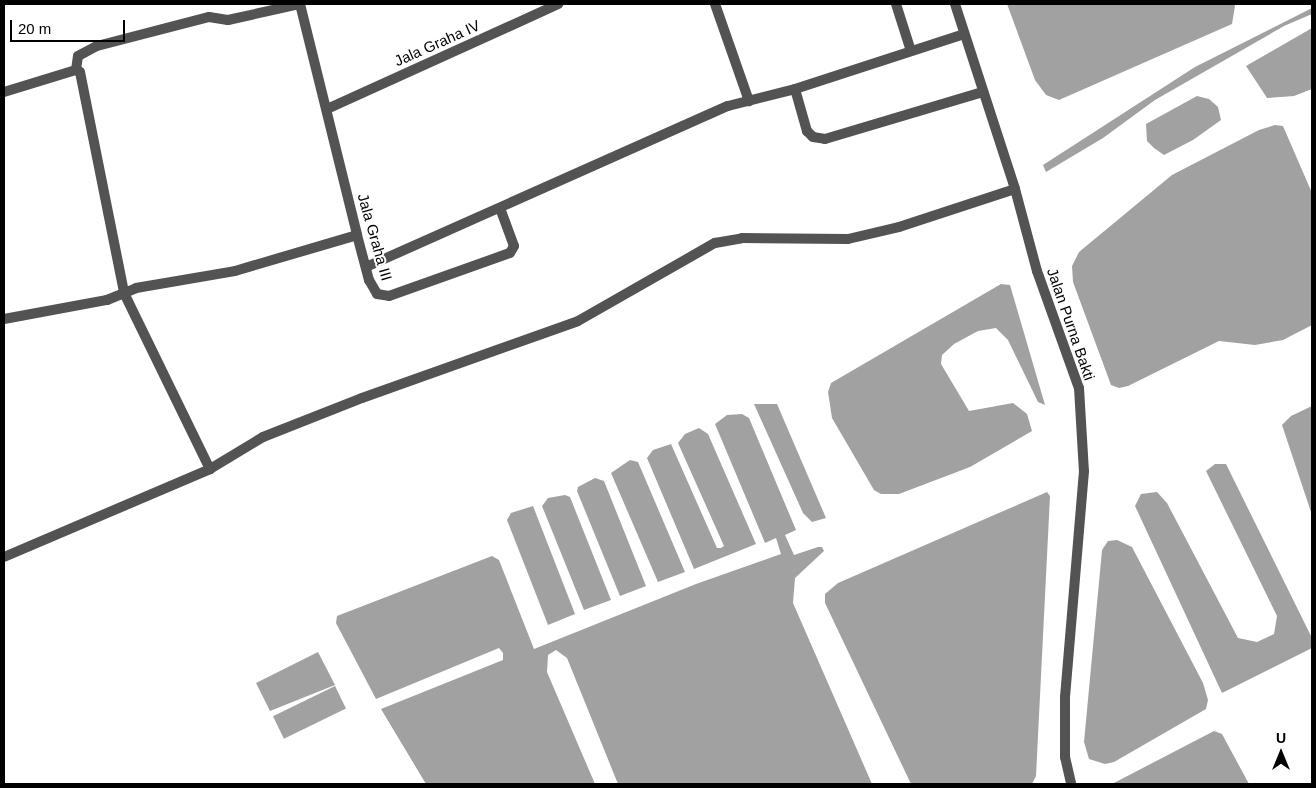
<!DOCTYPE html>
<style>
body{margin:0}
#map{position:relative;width:1316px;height:788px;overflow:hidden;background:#fff;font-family:Helvetica,sans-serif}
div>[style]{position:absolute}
.water>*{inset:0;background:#a1a1a1;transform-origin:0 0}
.minor>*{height:10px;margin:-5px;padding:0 5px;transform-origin:5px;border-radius:5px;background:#535353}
span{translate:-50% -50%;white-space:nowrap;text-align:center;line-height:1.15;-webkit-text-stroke:4px #fff;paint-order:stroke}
.street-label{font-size:15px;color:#000}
.frame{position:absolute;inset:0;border:5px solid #000;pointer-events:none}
.north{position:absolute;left:1256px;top:728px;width:50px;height:50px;-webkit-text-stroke:4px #fff;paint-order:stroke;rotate:0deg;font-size:14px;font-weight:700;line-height:20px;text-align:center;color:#000}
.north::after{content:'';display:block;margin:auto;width:18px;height:22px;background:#000;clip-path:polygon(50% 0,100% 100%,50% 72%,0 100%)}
.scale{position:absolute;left:10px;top:20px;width:115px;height:22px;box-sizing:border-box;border:2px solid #000;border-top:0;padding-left:6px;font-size:15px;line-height:18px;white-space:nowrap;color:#000;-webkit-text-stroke:4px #fff;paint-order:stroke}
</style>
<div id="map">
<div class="water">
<div style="clip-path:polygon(1007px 4px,1234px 4px,1235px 6px,1232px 24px,1059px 100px,1046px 95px,1035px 80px)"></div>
<div style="clip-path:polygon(1312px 8px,1312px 14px,1284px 26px,1155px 100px,1103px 138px,1046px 172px,1043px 165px,1195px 67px)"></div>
<div style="clip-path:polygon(1312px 28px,1312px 89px,1294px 96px,1267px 98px,1246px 66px)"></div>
<div style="clip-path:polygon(1197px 96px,1209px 99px,1218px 107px,1221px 120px,1193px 140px,1164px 155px,1154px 148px,1147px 141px,1146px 124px)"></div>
<div style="clip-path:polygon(1275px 125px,1283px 126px,1312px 193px,1312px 325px,1283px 340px,1255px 345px,1219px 341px,1128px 386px,1119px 388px,1111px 385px,1073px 282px,1072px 266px,1079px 252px,1172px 175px,1259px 130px)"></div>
<div style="clip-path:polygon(1001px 284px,1010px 285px,1045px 405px,1038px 402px,1008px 340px,996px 328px,978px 331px,954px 344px,942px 355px,941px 364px,969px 411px,1013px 403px,1027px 414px,1032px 431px,970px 467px,899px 494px,881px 494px,874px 490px,832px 418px,828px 392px,831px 383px)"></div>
<div style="clip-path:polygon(754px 404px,777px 404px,826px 518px,812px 522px,803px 513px)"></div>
<div style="clip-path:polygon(1312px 406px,1312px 515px,1282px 425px,1291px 416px)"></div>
<div style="clip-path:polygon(742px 414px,749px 418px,796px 530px,785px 535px,794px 555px,818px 547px,822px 547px,824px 551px,795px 578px,793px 603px,872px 784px,618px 784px,567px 658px,556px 650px,548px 655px,547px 672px,595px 784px,426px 784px,381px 709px,503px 660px,503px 653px,499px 648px,376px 699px,336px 623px,337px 616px,492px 556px,499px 560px,534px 649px,696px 584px,781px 554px,776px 538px,765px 543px,715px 424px,727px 415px)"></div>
<div style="clip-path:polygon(699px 428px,708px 434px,756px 544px,694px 569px,647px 458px,653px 450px,671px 444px,717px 548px,721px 548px,724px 546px,678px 443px,685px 434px)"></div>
<div style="clip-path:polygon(630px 460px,638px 462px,685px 572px,658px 582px,611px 473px)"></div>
<div style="clip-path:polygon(1215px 464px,1226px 464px,1312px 638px,1312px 648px,1222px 693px,1135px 506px,1141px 494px,1157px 492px,1167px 503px,1238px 638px,1257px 642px,1274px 634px,1277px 616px,1206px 471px)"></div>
<div style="clip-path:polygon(595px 478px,604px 481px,646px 586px,620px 596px,577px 491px,578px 487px)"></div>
<div style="clip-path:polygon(1047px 492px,1050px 496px,1036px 776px,1032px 784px,911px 784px,825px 603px,825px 594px,838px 583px)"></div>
<div style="clip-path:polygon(565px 495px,570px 497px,611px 600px,584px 610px,542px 506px,548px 498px)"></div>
<div style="clip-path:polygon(533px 506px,575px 614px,548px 625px,507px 520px,511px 513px)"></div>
<div style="clip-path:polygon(1117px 540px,1132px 547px,1203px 683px,1208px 700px,1206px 709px,1114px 762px,1105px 764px,1089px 759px,1084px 742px,1102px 550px,1108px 541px)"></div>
<div style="clip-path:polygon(318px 652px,335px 685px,270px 711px,256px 683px)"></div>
<div style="left:335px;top:686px;width:25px;height:69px;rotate:64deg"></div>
<div style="clip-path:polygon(1214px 731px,1222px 734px,1249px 784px,1112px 784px)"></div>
</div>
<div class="minor">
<div style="left:300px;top:4px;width:238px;rotate:76.1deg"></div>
<div style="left:357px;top:235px;width:47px;rotate:75.1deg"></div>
<div style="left:369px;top:280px;width:16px;rotate:60deg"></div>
<div style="left:377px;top:294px;width:12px;rotate:9deg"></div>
<div style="left:389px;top:296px;width:128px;rotate:-19.6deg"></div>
<div style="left:510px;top:253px;width:8px;rotate:-60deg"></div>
<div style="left:514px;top:246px;width:40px;rotate:-110.2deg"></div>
<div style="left:715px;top:4px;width:103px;rotate:70.7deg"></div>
<div style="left:896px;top:4px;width:49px;rotate:72.3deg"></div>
<div style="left:955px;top:4px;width:194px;rotate:72deg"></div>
<div style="left:1015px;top:189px;width:85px;rotate:75deg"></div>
<div style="left:1037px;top:271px;width:124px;rotate:70.3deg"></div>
<div style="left:1079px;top:388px;width:83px;rotate:86.6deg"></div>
<div style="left:1084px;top:471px;width:227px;rotate:94.8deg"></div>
<div style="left:1065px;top:697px;width:60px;rotate:90deg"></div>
<div style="left:1065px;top:757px;width:28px;rotate:77deg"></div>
<div style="left:76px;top:70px;width:14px;rotate:-82deg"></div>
<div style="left:78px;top:56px;width:21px;rotate:-28deg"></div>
<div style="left:97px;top:46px;width:116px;rotate:-14.5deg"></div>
<div style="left:209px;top:17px;width:19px;rotate:9deg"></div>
<div style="left:228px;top:20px;width:74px;rotate:-12.5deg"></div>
<div style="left:795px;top:89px;width:44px;rotate:74.1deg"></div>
<div style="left:807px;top:131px;width:8px;rotate:45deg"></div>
<div style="left:813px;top:137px;width:12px;rotate:9deg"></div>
<div style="left:825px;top:139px;width:165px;rotate:-16.6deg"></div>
<div style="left:4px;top:92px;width:75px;rotate:-17deg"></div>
<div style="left:76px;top:70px;width:4px;rotate:27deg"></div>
<div style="left:80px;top:72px;width:225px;rotate:78.7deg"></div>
<div style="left:124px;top:293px;width:196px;rotate:64deg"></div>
<div style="left:210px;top:469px;width:62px;rotate:-31.1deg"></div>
<div style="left:263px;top:437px;width:106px;rotate:-21.5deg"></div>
<div style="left:362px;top:398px;width:229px;rotate:-19.6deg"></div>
<div style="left:578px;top:321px;width:158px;rotate:-29.7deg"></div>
<div style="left:715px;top:243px;width:27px;rotate:-10deg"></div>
<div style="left:742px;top:238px;width:106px;rotate:0.5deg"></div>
<div style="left:848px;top:239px;width:52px;rotate:-13.2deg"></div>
<div style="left:899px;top:227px;width:122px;rotate:-18.1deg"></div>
<div style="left:327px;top:109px;width:254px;rotate:-24.4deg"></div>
<div style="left:366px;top:267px;width:396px;rotate:-24deg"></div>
<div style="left:728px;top:106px;width:69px;rotate:-14.2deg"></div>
<div style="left:795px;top:89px;width:178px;rotate:-18deg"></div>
<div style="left:4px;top:319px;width:105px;rotate:-10.5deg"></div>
<div style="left:107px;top:300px;width:31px;rotate:-22deg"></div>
<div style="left:136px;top:288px;width:100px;rotate:-9.7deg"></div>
<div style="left:235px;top:271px;width:127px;rotate:-16.4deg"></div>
<div style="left:4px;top:557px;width:224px;rotate:-23.1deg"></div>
</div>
<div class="street-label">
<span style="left:437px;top:43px;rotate:-24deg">Jala Graha IV</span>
<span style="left:375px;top:237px;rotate:74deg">Jala Graha III</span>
<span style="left:1071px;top:324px;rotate:71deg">Jalan Purna Bakti</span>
</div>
<div class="frame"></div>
<div class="north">U</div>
<div class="scale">20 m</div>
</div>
